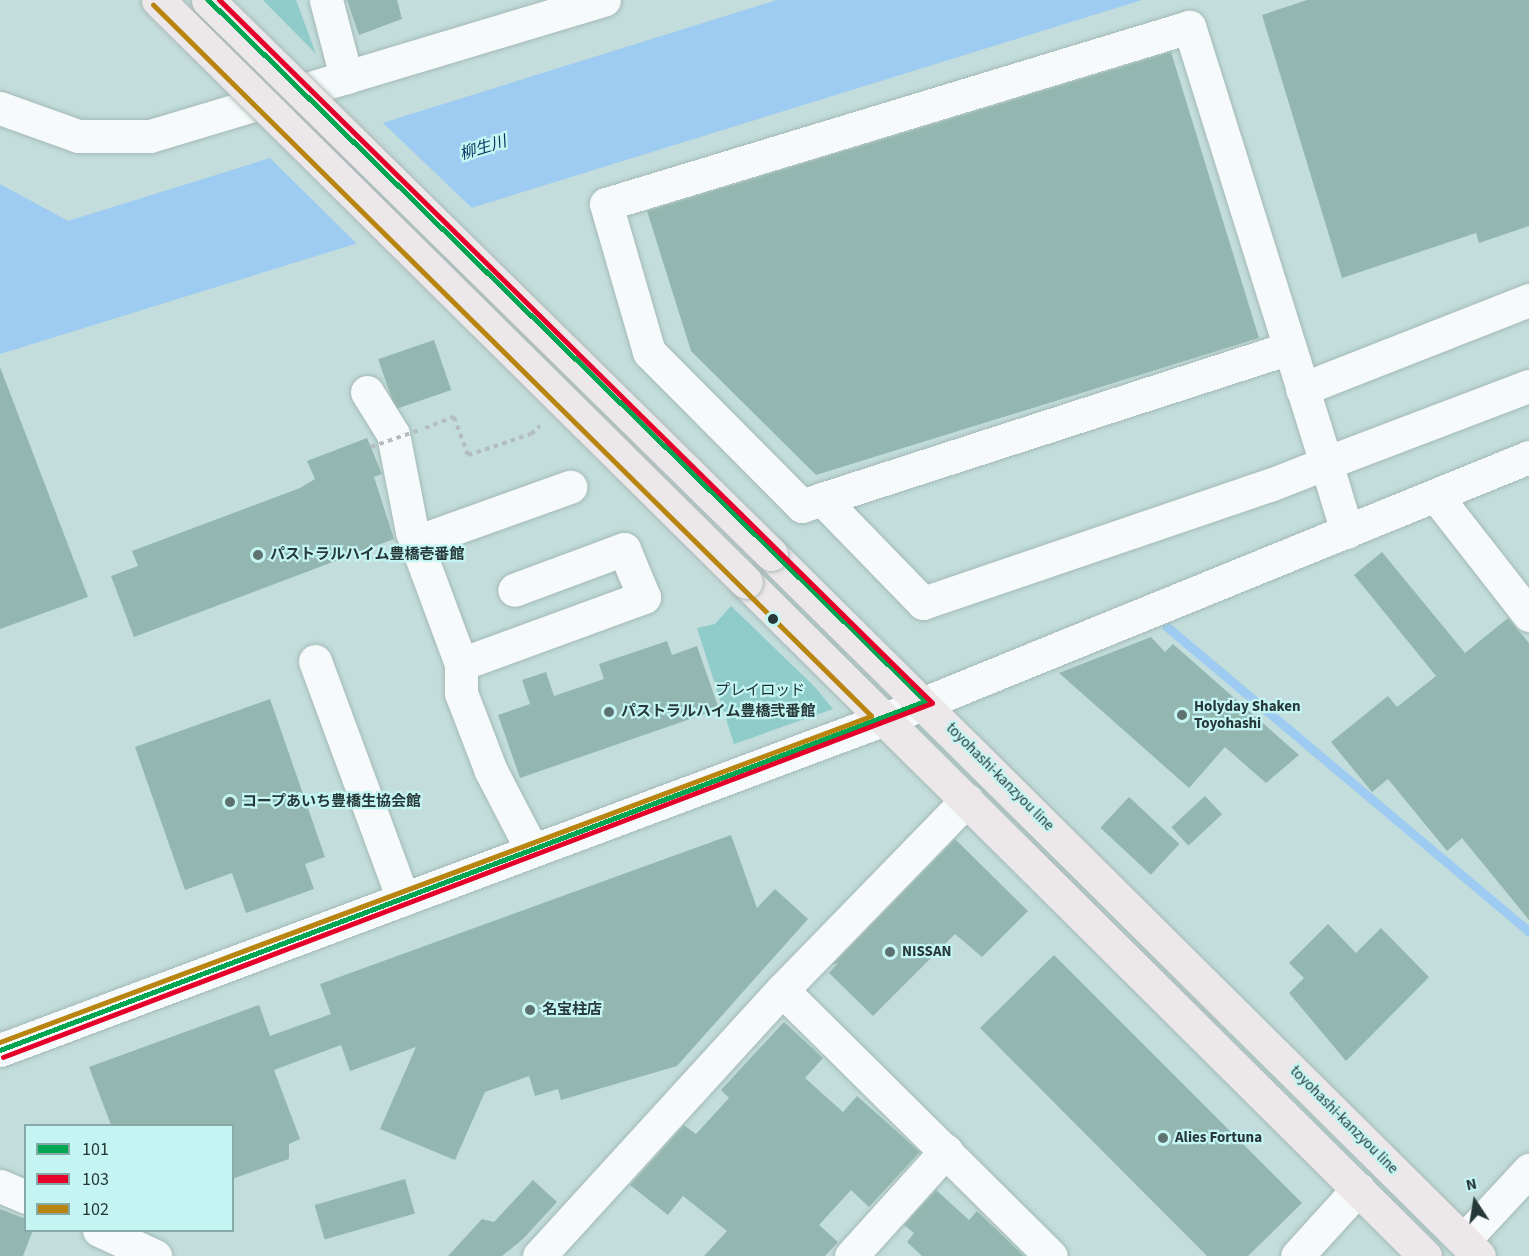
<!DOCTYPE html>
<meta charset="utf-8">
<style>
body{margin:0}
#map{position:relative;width:1529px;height:1256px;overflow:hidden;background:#c2dddb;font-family:"Source Sans 3","Noto Sans JP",sans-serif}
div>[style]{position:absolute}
.green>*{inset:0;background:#8fcbc8}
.water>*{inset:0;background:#9ecbf1}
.pier>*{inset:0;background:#c2dddb}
.stream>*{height:9px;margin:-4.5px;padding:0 4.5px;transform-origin:4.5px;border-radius:4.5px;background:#9ecbf1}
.building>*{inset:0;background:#93b7b0;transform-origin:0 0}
.path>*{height:4px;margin-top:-2px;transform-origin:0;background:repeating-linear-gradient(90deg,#b4bdbd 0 4.5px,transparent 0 9px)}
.roads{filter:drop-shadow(0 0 2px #a4b9b7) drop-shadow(0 0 2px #a4b9b7)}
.minor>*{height:33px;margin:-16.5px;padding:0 16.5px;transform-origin:16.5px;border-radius:16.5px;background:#f6fafa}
.major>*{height:33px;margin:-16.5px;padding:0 16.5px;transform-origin:16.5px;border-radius:16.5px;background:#ece7e9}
.path-bridge>*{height:4px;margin-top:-2px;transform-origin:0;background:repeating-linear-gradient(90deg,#b4bdbd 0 4.5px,transparent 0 9px)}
.bridges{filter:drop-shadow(0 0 2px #abb9b8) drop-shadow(0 0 2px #abb9b8)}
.major-bridge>*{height:33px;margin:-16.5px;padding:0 16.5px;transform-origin:16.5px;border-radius:16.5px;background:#ece7e9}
.bus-1>*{height:4.5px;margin:-2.25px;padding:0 2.25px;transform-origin:2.25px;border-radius:2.25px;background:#00a651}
.bus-2>*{height:4.5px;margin:-2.25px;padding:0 2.25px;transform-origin:2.25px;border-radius:2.25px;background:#e4002b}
.bus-3>*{height:4.5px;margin:-2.25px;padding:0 2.25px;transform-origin:2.25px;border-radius:2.25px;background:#b88511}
.dots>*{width:16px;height:16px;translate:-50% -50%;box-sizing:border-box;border:3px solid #c4f5f2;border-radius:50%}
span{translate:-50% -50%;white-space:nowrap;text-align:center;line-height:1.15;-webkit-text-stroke:4.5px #c4f5f2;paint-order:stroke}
.poi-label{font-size:15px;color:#263938;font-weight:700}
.left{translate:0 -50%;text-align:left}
.park-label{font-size:15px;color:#172f2e}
.street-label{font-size:15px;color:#263938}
.water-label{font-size:16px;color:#01335d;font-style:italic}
.legend{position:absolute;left:24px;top:1124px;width:210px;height:108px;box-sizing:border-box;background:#c4f5f2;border:2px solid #85aaa8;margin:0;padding:8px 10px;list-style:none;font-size:18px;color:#263938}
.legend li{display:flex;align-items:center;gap:12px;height:30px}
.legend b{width:30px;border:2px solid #85aaa8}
.north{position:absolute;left:1445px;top:1172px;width:60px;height:60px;-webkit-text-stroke:4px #c4f5f2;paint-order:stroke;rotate:348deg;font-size:16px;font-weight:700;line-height:24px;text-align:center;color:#263938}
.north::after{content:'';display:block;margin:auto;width:21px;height:27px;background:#263938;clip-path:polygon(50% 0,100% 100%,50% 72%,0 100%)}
</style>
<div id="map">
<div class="green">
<div style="clip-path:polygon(263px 0,296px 0,316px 54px)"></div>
<div style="clip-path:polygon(731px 606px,815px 687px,833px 709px,734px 744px,697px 628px,715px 624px)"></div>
</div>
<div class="water">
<div style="clip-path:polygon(777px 0,1142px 0,0 354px,0 184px,68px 221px)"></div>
</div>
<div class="pier">
<div style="clip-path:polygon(381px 121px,473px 209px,358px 245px,268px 156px)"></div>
</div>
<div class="stream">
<div style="left:1166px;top:626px;width:475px;rotate:40.1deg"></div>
</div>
<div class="building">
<div style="clip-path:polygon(347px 0,397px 0,402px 19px,359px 35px)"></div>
<div style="clip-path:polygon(1307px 0,1529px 0,1529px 226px,1479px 243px,1476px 233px,1342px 278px,1262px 15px)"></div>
<div style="clip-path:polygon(1171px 52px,1259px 338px,816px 475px,691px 351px,647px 211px)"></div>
<div style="left:434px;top:340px;width:53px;height:59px;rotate:71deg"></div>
<div style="clip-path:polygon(0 367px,88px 597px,0 629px)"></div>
<div style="clip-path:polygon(367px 438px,382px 474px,374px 477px,394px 539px,134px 637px,111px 576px,138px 566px,132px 551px,300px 488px,315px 479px,307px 461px)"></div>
<div style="clip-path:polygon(1382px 552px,1465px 653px,1508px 618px,1529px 643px,1529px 920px,1462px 838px,1447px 851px,1388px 779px,1372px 792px,1331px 742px,1388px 696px,1397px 707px,1436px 676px,1354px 575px)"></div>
<div style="clip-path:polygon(1151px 637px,1165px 652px,1173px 644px,1299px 755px,1266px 783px,1225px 747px,1189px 788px,1059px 673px)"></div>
<div style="clip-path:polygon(667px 641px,672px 655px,697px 646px,719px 709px,520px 778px,498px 715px,530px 704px,522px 680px,546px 672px,554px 696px,604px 679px,599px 664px)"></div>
<div style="clip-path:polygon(270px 699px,325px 857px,305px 864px,314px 889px,246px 913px,232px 873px,185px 890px,135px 747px)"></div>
<div style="left:1205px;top:796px;width:25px;height:46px;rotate:47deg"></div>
<div style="left:1129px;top:797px;width:69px;height:42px;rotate:43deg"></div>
<div style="clip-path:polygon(731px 835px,757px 908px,775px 889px,808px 919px,677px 1066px,561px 1100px,558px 1089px,535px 1096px,529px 1076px,485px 1092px,455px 1160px,380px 1129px,416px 1047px,350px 1071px,341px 1045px,274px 1070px,300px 1139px,289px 1144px,289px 1159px,232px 1179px,232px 1125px,111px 1125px,89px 1067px,259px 1005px,270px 1036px,331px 1014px,320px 984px)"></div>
<div style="clip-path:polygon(955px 839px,1028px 911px,982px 957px,955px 934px,873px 1016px,829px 973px,838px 963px,832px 965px)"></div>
<div style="clip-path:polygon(1328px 924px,1356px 953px,1381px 928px,1429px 977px,1346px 1061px,1289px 993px,1304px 978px,1289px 963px)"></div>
<div style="clip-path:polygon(1054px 955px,1302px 1203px,1248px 1256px,1207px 1256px,980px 1028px)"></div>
<div style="clip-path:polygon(784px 1022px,823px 1058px,805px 1078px,843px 1112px,857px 1096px,920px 1152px,869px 1207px,851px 1190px,819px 1225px,838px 1242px,825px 1256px,704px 1256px,727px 1231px,683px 1196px,668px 1215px,630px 1185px,684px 1125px,696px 1134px,729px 1098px,721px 1090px)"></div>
<div style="left:405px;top:1179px;width:36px;height:94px;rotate:74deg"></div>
<div style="clip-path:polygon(533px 1180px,557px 1202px,523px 1239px,502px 1256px,448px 1256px,482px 1219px,494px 1222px)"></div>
<div style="clip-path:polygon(936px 1190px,969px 1220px,977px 1211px,1024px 1256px,922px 1256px,907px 1242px,914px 1233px,904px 1225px)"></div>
<div style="clip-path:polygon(0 1209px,26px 1219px,26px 1230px,33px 1230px,23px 1256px,0 1256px)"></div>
</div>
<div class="path">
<div style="left:425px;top:428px;width:31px;rotate:-21deg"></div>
<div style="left:454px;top:417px;width:40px;rotate:69.8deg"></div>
<div style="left:468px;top:455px;width:66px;rotate:-18.4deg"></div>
<div style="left:531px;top:434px;width:12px;rotate:-42deg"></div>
</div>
<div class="roads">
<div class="minor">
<div style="left:326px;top:0;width:80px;rotate:75.4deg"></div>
<div style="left:0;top:108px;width:83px;rotate:19.7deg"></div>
<div style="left:78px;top:136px;width:72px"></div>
<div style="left:150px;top:136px;width:474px;rotate:-16.7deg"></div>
<div style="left:1302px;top:389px;width:244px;rotate:-21.4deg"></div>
<div style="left:367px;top:392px;width:49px;rotate:58.2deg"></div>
<div style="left:393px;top:434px;width:100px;rotate:79deg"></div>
<div style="left:412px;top:532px;width:141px;rotate:69.6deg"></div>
<div style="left:461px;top:664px;width:29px;rotate:90deg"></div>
<div style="left:461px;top:693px;width:84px;rotate:69deg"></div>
<div style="left:491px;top:771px;width:89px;rotate:62.6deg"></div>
<div style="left:1436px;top:496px;width:151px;rotate:52deg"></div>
<div style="left:822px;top:499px;width:491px;rotate:-17.9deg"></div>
<div style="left:1347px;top:532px;width:72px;rotate:-106.9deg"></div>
<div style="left:1326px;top:463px;width:457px;rotate:-107.4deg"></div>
<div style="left:1189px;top:27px;width:609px;rotate:163.11deg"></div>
<div style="left:606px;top:204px;width:154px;rotate:73.8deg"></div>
<div style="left:649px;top:352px;width:217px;rotate:45.2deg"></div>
<div style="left:802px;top:506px;width:21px;rotate:-19deg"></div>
<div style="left:822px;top:499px;width:145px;rotate:45.8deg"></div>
<div style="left:923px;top:603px;width:367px;rotate:-18.8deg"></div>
<div style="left:1270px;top:485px;width:60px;rotate:-21.4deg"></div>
<div style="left:1326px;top:463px;width:217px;rotate:-20.8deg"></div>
<div style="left:416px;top:542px;width:164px;rotate:-19.7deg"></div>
<div style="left:315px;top:661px;width:254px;rotate:69.7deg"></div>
<div style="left:461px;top:664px;width:195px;rotate:-20.1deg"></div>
<div style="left:644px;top:597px;width:52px;rotate:-112.6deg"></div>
<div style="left:624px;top:549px;width:117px;rotate:159.6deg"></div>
<div style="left:782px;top:990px;width:378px;rotate:44.7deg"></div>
<div style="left:0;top:1050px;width:945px;rotate:-20.51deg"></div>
<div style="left:885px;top:719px;width:695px;rotate:-22.14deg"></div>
<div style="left:0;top:1186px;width:28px;rotate:23deg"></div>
<div style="left:99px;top:1230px;width:62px;rotate:24.9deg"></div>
<div style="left:1464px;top:1240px;width:96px;rotate:-47.1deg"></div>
<div style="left:539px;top:1256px;width:360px;rotate:-47.6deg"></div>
<div style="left:782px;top:990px;width:265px;rotate:-45.8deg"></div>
<div style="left:851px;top:1256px;width:142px;rotate:-47.9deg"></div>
<div style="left:1297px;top:1256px;width:91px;rotate:-47.7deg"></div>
</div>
<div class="major">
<div style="left:771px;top:554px;width:997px;rotate:44.76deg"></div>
<div style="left:746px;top:582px;width:957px;rotate:44.79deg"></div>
</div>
</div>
<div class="path-bridge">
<div style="left:371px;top:447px;width:54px;rotate:-19.4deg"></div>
</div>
<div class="bridges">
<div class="major-bridge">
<div style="left:158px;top:0;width:827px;rotate:44.71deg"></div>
<div style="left:208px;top:0;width:790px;rotate:44.54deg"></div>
</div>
</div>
<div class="bus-1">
<div style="left:0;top:1050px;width:989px;rotate:-20.67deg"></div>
<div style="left:925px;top:701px;width:1003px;rotate:-135.65deg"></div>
</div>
<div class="bus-2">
<div style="left:3px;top:1057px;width:994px;rotate:-20.86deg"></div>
<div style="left:932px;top:703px;width:1001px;rotate:-135.4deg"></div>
</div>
<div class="bus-3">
<div style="left:0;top:1042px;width:930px;rotate:-20.52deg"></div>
<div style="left:871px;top:716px;width:1010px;rotate:-135.28deg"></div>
</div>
<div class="dots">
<div style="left:258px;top:555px;background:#5d7271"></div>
<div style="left:773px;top:619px;background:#263938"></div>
<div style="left:609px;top:712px;background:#5d7271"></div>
<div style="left:1182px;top:715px;background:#5d7271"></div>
<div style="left:230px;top:802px;background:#5d7271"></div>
<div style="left:890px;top:952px;background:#5d7271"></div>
<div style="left:530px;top:1010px;background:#5d7271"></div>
<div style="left:1163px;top:1138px;background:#5d7271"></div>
</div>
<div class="poi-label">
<span class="left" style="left:270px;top:555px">パストラルハイム豊橋壱番館</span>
<span class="left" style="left:1194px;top:715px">Holyday Shaken<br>Toyohashi</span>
<span class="left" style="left:621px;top:712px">パストラルハイム豊橋弐番館</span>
<span class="left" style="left:242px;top:802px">コープあいち豊橋生協会館</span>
<span class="left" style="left:902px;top:952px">NISSAN</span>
<span class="left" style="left:542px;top:1010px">名宝柱店</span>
<span class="left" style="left:1175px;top:1138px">Alies Fortuna</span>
</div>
<div class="park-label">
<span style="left:760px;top:691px">プレイロッド</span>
</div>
<div class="street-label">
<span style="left:1000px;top:777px;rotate:45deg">toyohashi-kanzyou line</span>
<span style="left:1344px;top:1120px;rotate:45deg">toyohashi-kanzyou line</span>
</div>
<div class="water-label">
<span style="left:483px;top:148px;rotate:-17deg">柳生川</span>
</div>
<ul class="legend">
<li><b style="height:8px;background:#00a651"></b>101</li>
<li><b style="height:8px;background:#e4002b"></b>103</li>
<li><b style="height:8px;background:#b88511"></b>102</li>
</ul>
<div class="north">N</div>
</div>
